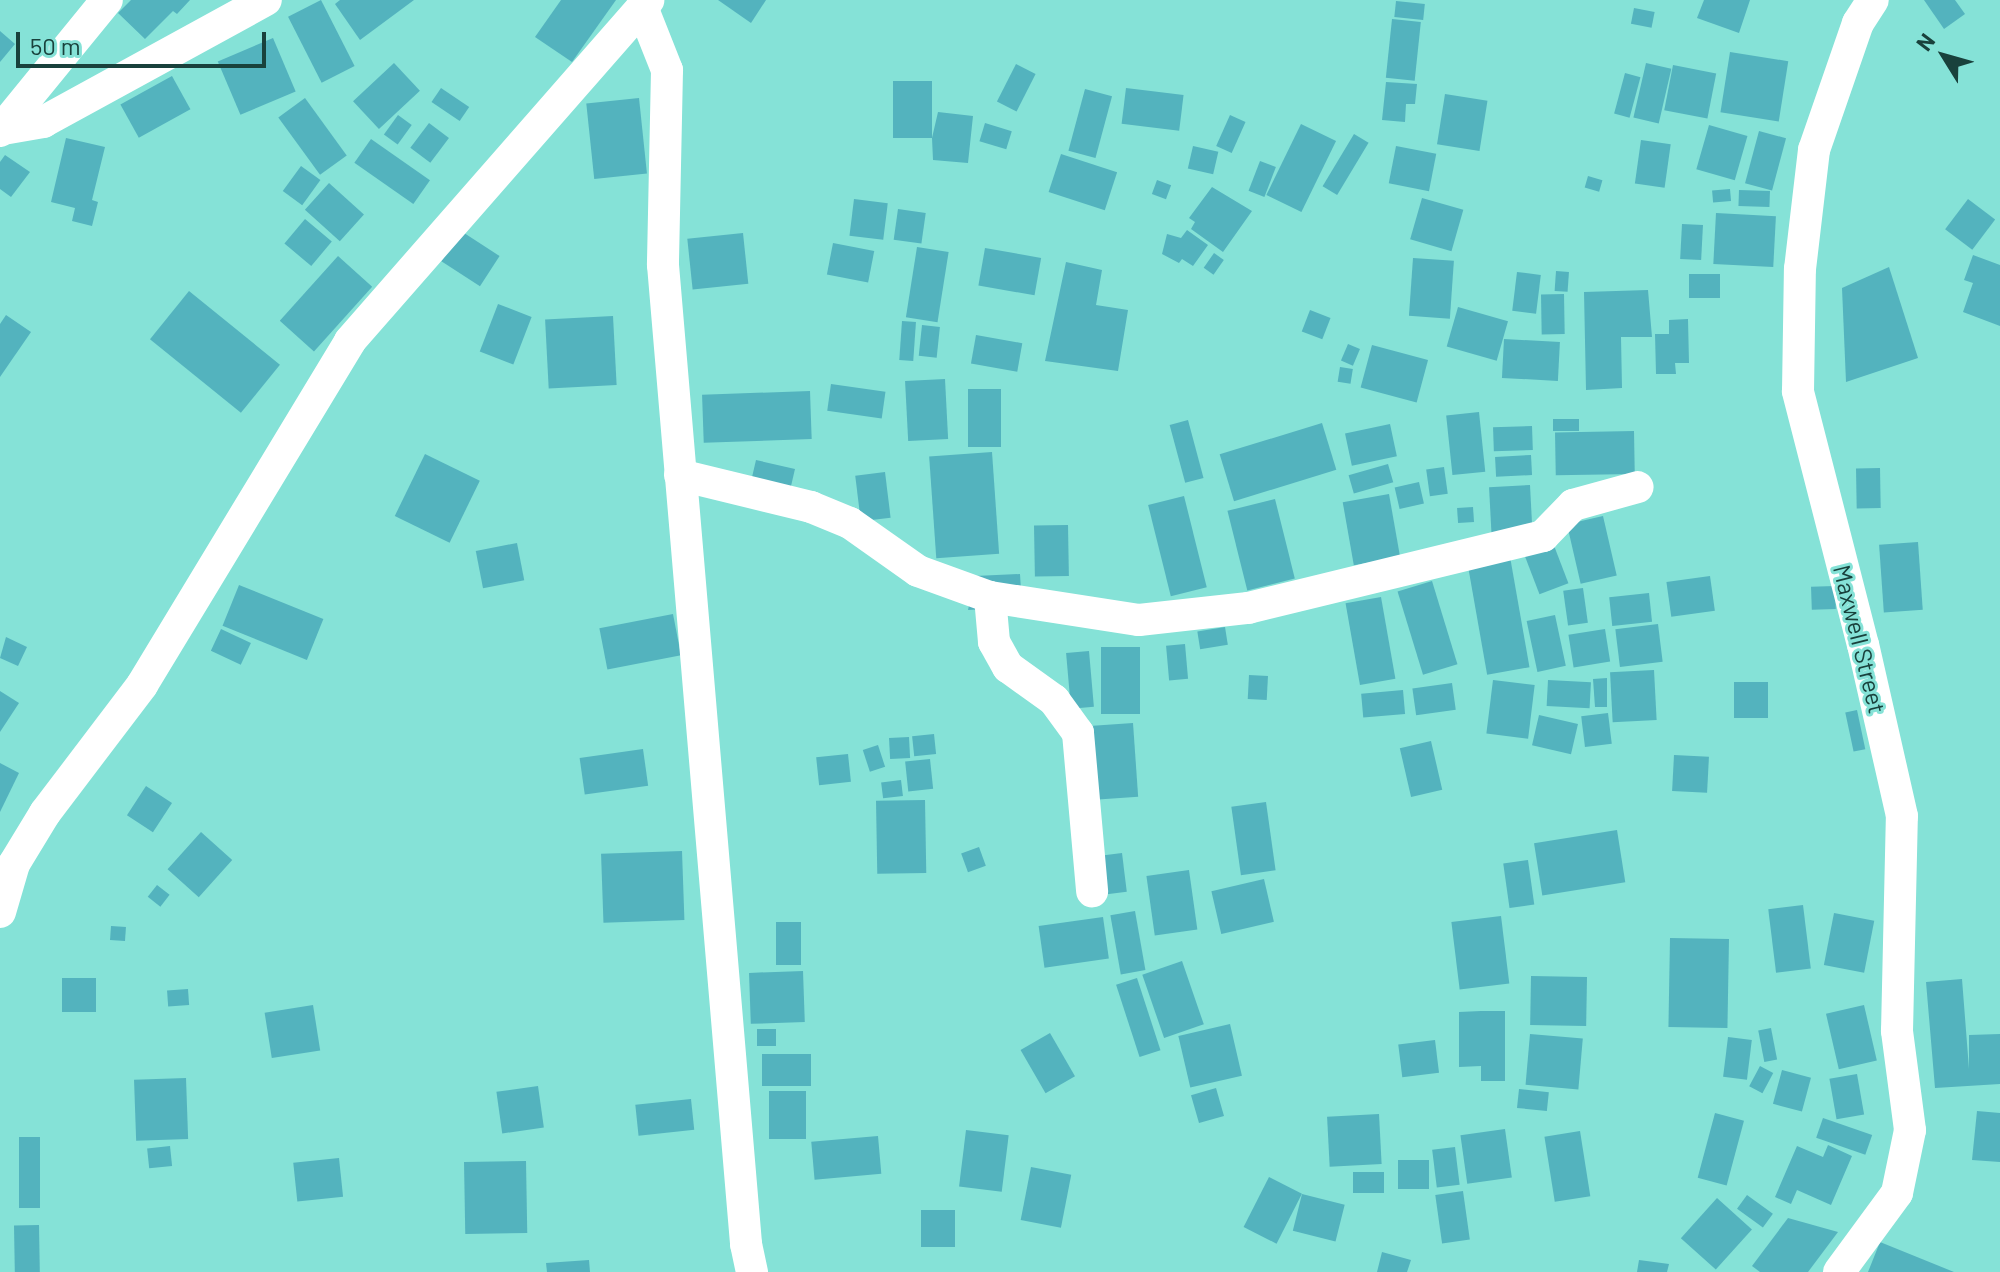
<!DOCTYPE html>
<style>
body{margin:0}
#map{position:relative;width:2000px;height:1272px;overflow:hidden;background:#85e2d7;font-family:Barlow,sans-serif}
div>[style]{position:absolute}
.building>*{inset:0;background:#53b3be;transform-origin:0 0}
.street>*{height:32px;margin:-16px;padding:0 16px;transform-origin:16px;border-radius:16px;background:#fff}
span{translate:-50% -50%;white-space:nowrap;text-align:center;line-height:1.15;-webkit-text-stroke:6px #85e2d7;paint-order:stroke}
.street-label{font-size:24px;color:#19413c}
.north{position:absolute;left:1904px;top:16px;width:80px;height:80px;-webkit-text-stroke:6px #85e2d7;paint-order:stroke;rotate:307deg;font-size:22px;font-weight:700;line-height:32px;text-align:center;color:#19413c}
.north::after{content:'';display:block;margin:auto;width:28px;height:36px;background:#19413c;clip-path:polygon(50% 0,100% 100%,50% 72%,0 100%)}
.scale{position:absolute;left:16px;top:32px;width:250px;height:36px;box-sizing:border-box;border:4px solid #19413c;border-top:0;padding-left:10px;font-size:24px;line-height:28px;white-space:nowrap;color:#19413c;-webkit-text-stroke:6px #85e2d7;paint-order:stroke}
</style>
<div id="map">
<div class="building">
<div style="clip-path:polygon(131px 0,190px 0,177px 14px,173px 11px,145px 39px,118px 13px)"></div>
<div style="left:321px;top:0;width:74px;height:37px;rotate:63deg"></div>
<div style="clip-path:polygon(340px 0,414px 0,360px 40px,335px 4px)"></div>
<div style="clip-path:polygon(561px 0,616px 0,572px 62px,535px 37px)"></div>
<div style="clip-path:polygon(718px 0,766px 0,751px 23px)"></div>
<div style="clip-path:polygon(1704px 0,1750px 0,1739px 33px,1697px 18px)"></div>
<div style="clip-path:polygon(1924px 0,1955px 0,1965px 14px,1944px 29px)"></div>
<div style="left:1396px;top:1px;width:29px;height:16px;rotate:6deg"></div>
<div style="left:1634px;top:8px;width:21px;height:16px;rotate:11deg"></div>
<div style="left:1392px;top:19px;width:29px;height:59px;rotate:6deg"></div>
<div style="clip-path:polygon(0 31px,15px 44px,0 62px)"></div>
<div style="left:273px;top:38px;width:58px;height:60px;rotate:67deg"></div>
<div style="left:1730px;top:52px;width:59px;height:61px;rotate:9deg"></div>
<div style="left:394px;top:63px;width:38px;height:56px;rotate:47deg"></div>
<div style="left:1646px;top:63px;width:26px;height:56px;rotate:13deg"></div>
<div style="left:1016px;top:64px;width:22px;height:42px;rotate:27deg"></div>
<div style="left:1673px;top:65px;width:44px;height:46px;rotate:11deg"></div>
<div style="left:1625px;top:73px;width:16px;height:42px;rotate:15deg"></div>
<div style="left:172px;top:76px;width:38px;height:59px;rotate:61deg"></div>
<div style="clip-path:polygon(893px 81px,932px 81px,932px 138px,938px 112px,973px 116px,968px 163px,933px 160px,932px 138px,893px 138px)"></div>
<div style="clip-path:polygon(1386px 82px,1417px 84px,1415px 104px,1406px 104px,1405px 122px,1382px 120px)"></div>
<div style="left:441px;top:88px;width:34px;height:17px;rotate:34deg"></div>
<div style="left:1126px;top:88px;width:58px;height:36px;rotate:7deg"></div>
<div style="left:1085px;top:89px;width:28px;height:64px;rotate:15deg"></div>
<div style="left:1445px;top:94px;width:43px;height:51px;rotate:9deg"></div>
<div style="left:305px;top:98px;width:71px;height:33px;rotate:54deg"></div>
<div style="left:639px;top:98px;width:76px;height:53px;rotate:84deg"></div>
<div style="left:398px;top:115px;width:17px;height:24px;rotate:36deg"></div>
<div style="left:1230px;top:115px;width:17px;height:34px;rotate:24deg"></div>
<div style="left:429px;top:123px;width:25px;height:31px;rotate:37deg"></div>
<div style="left:985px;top:123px;width:28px;height:19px;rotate:17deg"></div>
<div style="left:1301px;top:124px;width:39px;height:79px;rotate:26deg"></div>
<div style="left:1709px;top:125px;width:40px;height:46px;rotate:16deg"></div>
<div style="left:1759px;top:131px;width:28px;height:54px;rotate:15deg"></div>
<div style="left:1354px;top:134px;width:17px;height:61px;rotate:31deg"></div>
<div style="clip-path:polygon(66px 138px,105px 147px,92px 200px,98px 202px,92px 226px,72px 221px,75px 208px,51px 202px)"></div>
<div style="left:371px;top:139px;width:72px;height:29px;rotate:35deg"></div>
<div style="left:1641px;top:140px;width:30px;height:44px;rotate:8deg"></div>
<div style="left:1193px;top:146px;width:26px;height:23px;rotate:13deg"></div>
<div style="left:1396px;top:146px;width:41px;height:38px;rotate:11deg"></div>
<div style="left:1061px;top:154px;width:59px;height:40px;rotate:18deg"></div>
<div style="clip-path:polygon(5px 155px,30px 172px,11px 197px,0 189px,0 162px)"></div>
<div style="left:1260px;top:161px;width:17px;height:32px;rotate:21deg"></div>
<div style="left:301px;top:166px;width:24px;height:31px;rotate:36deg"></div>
<div style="left:1588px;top:176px;width:15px;height:12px;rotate:16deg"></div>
<div style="left:1157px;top:180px;width:15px;height:15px;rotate:20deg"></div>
<div style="left:329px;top:183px;width:47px;height:36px;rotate:42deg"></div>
<div style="clip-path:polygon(1212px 187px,1252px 211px,1223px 252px,1191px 229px,1195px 222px,1189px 218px)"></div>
<div style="left:1730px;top:189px;width:12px;height:18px;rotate:85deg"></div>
<div style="left:1739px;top:190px;width:31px;height:16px;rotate:2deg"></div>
<div style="left:1422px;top:198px;width:43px;height:43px;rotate:16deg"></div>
<div style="left:854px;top:199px;width:34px;height:37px;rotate:7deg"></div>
<div style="left:1968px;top:199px;width:34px;height:38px;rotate:37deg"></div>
<div style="left:898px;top:209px;width:28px;height:31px;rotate:8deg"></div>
<div style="left:1716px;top:213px;width:60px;height:51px;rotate:3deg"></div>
<div style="left:305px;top:219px;width:35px;height:32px;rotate:40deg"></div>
<div style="left:1682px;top:224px;width:21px;height:35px;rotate:3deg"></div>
<div style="clip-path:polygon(1187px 230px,1208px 245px,1193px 266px,1182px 259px,1179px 263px,1162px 254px,1167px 234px,1181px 238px)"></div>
<div style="left:461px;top:231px;width:46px;height:36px;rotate:33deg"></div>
<div style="left:743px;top:233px;width:51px;height:56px;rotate:84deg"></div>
<div style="left:833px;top:243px;width:42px;height:32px;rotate:11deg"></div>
<div style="left:917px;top:247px;width:32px;height:71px;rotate:9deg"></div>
<div style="left:985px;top:248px;width:57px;height:38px;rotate:10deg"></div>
<div style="left:1214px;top:253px;width:12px;height:18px;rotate:35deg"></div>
<div style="clip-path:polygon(1973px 255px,2000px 265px,2000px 326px,1963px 312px,1973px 283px,1964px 280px)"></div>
<div style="left:338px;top:256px;width:46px;height:87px;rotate:42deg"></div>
<div style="left:1413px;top:258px;width:41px;height:58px;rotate:4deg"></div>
<div style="clip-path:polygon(1066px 262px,1102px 270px,1096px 305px,1128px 310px,1118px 371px,1045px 361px)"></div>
<div style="clip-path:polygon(1889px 267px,1918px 358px,1846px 382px,1842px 288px)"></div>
<div style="left:1556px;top:271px;width:13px;height:20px;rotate:4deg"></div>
<div style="left:1517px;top:272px;width:24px;height:39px;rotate:7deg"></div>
<div style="left:1689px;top:274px;width:31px;height:24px"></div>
<div style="clip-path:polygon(1648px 290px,1652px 337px,1621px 337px,1622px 388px,1586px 390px,1584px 292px)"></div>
<div style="left:189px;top:291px;width:117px;height:62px;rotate:39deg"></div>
<div style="left:1564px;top:294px;width:40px;height:23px;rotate:89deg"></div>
<div style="left:498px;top:304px;width:36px;height:51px;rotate:21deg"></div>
<div style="left:1458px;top:307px;width:52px;height:41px;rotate:16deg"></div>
<div style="left:1310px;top:310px;width:22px;height:23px;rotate:21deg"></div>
<div style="clip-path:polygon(6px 315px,31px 332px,0 377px,0 324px)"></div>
<div style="left:613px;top:316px;width:69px;height:68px;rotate:87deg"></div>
<div style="clip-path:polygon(1688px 319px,1689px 363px,1675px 363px,1676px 374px,1656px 374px,1655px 334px,1669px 334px,1669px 320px)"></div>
<div style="left:902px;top:321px;width:14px;height:39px;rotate:4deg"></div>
<div style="left:922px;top:325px;width:18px;height:31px;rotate:6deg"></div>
<div style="left:976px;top:335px;width:47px;height:29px;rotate:10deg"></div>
<div style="left:1504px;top:339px;width:56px;height:39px;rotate:3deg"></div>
<div style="left:1348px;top:344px;width:13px;height:18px;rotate:23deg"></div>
<div style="left:1372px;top:345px;width:58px;height:44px;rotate:15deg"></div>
<div style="left:1340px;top:367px;width:13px;height:15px;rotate:9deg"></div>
<div style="left:945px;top:379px;width:60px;height:40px;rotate:87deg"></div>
<div style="left:831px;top:384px;width:55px;height:27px;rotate:8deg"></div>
<div style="left:968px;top:389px;width:33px;height:58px"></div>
<div style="left:810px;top:391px;width:48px;height:108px;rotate:88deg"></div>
<div style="left:1479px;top:412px;width:60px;height:33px;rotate:84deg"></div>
<div style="left:1579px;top:419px;width:12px;height:26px;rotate:90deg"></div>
<div style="left:1188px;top:420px;width:60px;height:19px;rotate:75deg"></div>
<div style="left:1322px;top:423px;width:49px;height:107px;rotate:73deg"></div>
<div style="left:1390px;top:424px;width:33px;height:46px;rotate:78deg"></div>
<div style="left:1532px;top:426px;width:24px;height:39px;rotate:88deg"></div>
<div style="left:1634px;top:431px;width:43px;height:79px;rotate:89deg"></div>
<div style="left:992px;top:452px;width:102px;height:63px;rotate:86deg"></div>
<div style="left:425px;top:454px;width:61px;height:69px;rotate:26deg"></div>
<div style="left:1531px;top:455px;width:20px;height:36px;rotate:87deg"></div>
<div style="left:756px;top:460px;width:40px;height:25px;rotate:13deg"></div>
<div style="left:1388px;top:464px;width:19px;height:41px;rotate:74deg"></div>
<div style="left:1444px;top:467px;width:27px;height:18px;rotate:82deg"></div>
<div style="left:1880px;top:468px;width:40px;height:24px;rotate:89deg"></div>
<div style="left:885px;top:472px;width:46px;height:30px;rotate:83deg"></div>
<div style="left:1419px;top:482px;width:22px;height:25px;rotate:77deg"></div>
<div style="left:1530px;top:485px;width:52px;height:41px;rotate:87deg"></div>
<div style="left:1389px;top:494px;width:64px;height:47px;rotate:80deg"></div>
<div style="left:1184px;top:496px;width:94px;height:37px;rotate:76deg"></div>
<div style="left:1275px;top:499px;width:82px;height:49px;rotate:76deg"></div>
<div style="left:1473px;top:507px;width:15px;height:16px;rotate:86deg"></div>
<div style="left:1603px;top:516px;width:61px;height:37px;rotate:77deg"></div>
<div style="left:1068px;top:525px;width:51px;height:34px;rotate:89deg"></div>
<div style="left:1918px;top:542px;width:68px;height:39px;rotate:86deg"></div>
<div style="left:517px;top:543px;width:38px;height:42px;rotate:79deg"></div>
<div style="left:1553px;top:543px;width:43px;height:31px;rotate:69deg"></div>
<div style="left:1509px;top:551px;width:118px;height:43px;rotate:80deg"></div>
<div style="clip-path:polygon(1020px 574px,1022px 607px,968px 610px,975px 576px)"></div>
<div style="left:1710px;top:576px;width:35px;height:44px;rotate:82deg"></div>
<div style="left:1432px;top:581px;width:87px;height:36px;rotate:73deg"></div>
<div style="left:239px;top:585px;width:91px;height:44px;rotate:22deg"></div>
<div style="left:1835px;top:586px;width:23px;height:24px;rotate:88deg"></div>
<div style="left:1583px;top:588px;width:35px;height:20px;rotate:82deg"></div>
<div style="left:1649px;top:593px;width:29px;height:40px;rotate:84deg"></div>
<div style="left:1381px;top:597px;width:83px;height:36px;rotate:80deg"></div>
<div style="left:673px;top:614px;width:42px;height:75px;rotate:79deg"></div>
<div style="left:1555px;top:615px;width:52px;height:29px;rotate:78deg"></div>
<div style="left:1658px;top:624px;width:38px;height:43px;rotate:83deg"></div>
<div style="left:1225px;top:627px;width:18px;height:28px;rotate:81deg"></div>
<div style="left:221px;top:629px;width:33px;height:24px;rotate:25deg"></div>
<div style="left:1605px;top:629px;width:33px;height:37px;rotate:81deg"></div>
<div style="clip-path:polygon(6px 637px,27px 647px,18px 666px,0 658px)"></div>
<div style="left:1185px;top:644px;width:35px;height:19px;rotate:85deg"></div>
<div style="left:1101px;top:647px;width:39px;height:67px"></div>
<div style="left:1089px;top:651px;width:56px;height:23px;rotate:85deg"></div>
<div style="left:1654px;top:670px;width:50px;height:44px;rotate:87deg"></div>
<div style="left:1249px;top:675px;width:19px;height:24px;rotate:3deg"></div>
<div style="clip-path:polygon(1607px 678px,1607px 707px,1595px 707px,1593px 679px)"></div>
<div style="left:1493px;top:680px;width:42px;height:54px;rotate:7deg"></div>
<div style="left:1548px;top:680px;width:43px;height:26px;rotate:3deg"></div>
<div style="left:1768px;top:682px;width:36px;height:34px;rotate:90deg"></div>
<div style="left:1452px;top:683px;width:27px;height:40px;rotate:82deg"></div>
<div style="left:1403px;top:690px;width:24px;height:42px;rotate:85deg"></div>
<div style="clip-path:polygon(0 691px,19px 703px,0 732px)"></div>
<div style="left:1857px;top:710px;width:40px;height:12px;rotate:78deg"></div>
<div style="left:1608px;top:713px;width:31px;height:27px;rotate:83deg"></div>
<div style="left:1539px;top:715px;width:40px;height:31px;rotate:13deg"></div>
<div style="left:1133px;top:723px;width:74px;height:40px;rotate:86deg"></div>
<div style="left:934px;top:734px;width:20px;height:22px;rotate:84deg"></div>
<div style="left:909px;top:737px;width:21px;height:20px;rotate:87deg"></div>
<div style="left:1431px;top:741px;width:50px;height:32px;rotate:77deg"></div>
<div style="left:878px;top:745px;width:23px;height:16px;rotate:72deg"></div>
<div style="left:643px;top:749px;width:37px;height:64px;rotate:82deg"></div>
<div style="left:848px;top:754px;width:28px;height:32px;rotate:84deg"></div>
<div style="left:1674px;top:755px;width:35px;height:36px;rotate:3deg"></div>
<div style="left:930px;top:759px;width:30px;height:25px;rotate:84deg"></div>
<div style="clip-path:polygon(0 763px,19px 773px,0 812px)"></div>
<div style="left:901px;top:780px;width:16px;height:20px;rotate:83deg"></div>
<div style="left:146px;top:786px;width:31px;height:35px;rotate:33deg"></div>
<div style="left:925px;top:800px;width:73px;height:49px;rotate:89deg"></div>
<div style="left:1266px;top:802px;width:69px;height:35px;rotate:82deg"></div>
<div style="left:1617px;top:830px;width:53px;height:84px;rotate:81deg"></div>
<div style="left:201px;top:832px;width:42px;height:50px;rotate:42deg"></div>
<div style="left:979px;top:847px;width:20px;height:19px;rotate:70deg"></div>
<div style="left:682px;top:851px;width:69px;height:81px;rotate:88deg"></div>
<div style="left:1122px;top:853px;width:39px;height:24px;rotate:83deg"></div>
<div style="left:1528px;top:860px;width:45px;height:25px;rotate:82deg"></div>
<div style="left:1189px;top:870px;width:60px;height:43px;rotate:82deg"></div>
<div style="left:1264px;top:879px;width:44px;height:54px;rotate:77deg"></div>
<div style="left:157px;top:885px;width:16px;height:15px;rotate:38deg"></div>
<div style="left:1803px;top:905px;width:64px;height:35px;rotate:83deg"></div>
<div style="left:1135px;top:911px;width:60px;height:25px;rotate:80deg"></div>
<div style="left:1834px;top:913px;width:41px;height:53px;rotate:11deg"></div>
<div style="left:1501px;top:916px;width:68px;height:50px;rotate:83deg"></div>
<div style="left:1103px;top:917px;width:42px;height:65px;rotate:82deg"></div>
<div style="left:801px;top:922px;width:43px;height:25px;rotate:90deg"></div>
<div style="left:111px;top:926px;width:15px;height:14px;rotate:4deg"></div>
<div style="left:1670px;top:938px;width:59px;height:89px;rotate:1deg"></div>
<div style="left:1182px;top:961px;width:67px;height:42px;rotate:71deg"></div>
<div style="left:803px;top:971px;width:51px;height:54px;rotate:88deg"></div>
<div style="left:1587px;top:977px;width:49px;height:56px;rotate:91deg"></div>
<div style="left:96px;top:978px;width:34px;height:34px;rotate:90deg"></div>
<div style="left:1137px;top:978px;width:76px;height:22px;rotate:72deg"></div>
<div style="clip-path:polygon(1962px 979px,1969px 1069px,1969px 1035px,2000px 1034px,2000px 1084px,1935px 1088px,1926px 982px)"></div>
<div style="left:188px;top:989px;width:16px;height:21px;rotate:86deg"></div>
<div style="left:313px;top:1005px;width:46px;height:49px;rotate:81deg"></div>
<div style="left:1864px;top:1005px;width:57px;height:39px;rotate:77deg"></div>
<div style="clip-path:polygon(1481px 1011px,1505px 1011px,1505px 1081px,1481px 1081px,1481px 1066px,1459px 1067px,1459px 1012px)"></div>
<div style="left:1230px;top:1024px;width:53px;height:53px;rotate:77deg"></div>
<div style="left:1771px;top:1028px;width:32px;height:13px;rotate:79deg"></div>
<div style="left:757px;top:1029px;width:19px;height:17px"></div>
<div style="left:1050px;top:1033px;width:50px;height:34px;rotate:60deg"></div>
<div style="left:1530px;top:1034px;width:53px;height:51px;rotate:5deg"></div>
<div style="left:1728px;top:1037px;width:24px;height:40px;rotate:7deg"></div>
<div style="left:1435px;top:1040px;width:33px;height:37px;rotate:83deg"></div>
<div style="left:811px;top:1054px;width:32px;height:49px;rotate:90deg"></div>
<div style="left:1760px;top:1066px;width:15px;height:23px;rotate:28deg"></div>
<div style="left:1782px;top:1070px;width:30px;height:35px;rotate:15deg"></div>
<div style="left:1857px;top:1074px;width:41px;height:28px;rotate:80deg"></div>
<div style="left:186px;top:1078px;width:61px;height:52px;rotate:88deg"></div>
<div style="left:538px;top:1086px;width:42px;height:42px;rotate:82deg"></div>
<div style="left:1216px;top:1088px;width:29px;height:26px;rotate:74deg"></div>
<div style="left:1519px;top:1089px;width:30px;height:19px;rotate:6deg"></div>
<div style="left:769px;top:1091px;width:37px;height:48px"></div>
<div style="left:691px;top:1099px;width:31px;height:56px;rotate:84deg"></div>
<div style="clip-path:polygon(1977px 1111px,2000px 1113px,2000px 1162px,1972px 1160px)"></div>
<div style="left:1715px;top:1113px;width:30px;height:67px;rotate:15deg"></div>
<div style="left:1379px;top:1114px;width:50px;height:52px;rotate:87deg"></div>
<div style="left:1823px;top:1118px;width:52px;height:21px;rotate:19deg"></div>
<div style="left:1505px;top:1129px;width:49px;height:45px;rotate:82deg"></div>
<div style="left:966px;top:1130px;width:43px;height:57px;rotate:7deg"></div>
<div style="left:1580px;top:1131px;width:66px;height:36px;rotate:81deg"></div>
<div style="left:878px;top:1136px;width:38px;height:67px;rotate:85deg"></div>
<div style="left:19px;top:1137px;width:21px;height:71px"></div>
<div style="clip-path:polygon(1828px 1145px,1852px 1156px,1831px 1205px,1797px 1190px,1791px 1204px,1775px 1197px,1797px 1146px,1823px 1157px)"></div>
<div style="left:170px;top:1146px;width:20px;height:23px;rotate:84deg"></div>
<div style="left:1455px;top:1147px;width:38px;height:23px;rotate:83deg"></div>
<div style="left:339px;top:1158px;width:39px;height:46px;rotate:84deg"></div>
<div style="left:1398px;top:1160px;width:31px;height:29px"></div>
<div style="left:526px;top:1161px;width:72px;height:62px;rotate:89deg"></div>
<div style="left:1031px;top:1167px;width:41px;height:54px;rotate:11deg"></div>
<div style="left:1353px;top:1172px;width:31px;height:21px"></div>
<div style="left:1269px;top:1177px;width:37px;height:56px;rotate:27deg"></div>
<div style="left:1463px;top:1191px;width:49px;height:28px;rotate:82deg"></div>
<div style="left:1302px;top:1194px;width:44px;height:38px;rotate:14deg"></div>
<div style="left:1747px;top:1195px;width:32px;height:17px;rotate:36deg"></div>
<div style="left:1717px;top:1198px;width:47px;height:54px;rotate:42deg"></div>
<div style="left:921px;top:1210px;width:34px;height:37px"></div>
<div style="clip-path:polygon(1788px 1218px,1838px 1232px,1808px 1272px,1760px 1272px,1752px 1266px)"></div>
<div style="left:39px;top:1225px;width:47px;height:25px;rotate:89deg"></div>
<div style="clip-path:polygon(1880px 1242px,1954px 1272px,1868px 1272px)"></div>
<div style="clip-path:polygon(1382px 1252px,1411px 1260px,1407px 1272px,1377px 1272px)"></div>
<div style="clip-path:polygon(589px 1260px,590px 1272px,547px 1272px,546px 1263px)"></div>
<div style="clip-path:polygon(1639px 1260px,1669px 1264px,1667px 1272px,1637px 1272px)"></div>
</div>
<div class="street">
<div style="left:642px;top:7px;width:68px;rotate:68.4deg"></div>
<div style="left:667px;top:70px;width:195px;rotate:91.2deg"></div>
<div style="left:663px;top:265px;width:983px;rotate:85.15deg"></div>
<div style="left:746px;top:1244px;width:29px;rotate:78deg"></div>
<div style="left:3px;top:129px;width:41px;rotate:-9.9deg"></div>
<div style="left:43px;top:122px;width:254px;rotate:-28.7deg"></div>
<div style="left:0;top:131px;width:169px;rotate:-50.8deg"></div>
<div style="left:680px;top:475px;width:135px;rotate:13.7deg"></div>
<div style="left:811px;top:507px;width:42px;rotate:22.3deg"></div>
<div style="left:850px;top:523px;width:83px;rotate:35.2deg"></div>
<div style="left:918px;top:571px;width:77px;rotate:19.9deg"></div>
<div style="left:990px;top:597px;width:151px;rotate:8.8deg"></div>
<div style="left:1139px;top:620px;width:110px;rotate:-6.3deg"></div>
<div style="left:1248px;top:608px;width:304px;rotate:-13.7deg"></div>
<div style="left:1543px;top:536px;width:43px;rotate:-45.9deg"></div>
<div style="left:1573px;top:505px;width:67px;rotate:-15.5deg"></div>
<div style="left:990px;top:597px;width:45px;rotate:84.9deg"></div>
<div style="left:994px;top:642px;width:29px;rotate:61deg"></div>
<div style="left:1008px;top:667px;width:57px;rotate:35.7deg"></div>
<div style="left:1054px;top:700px;width:41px;rotate:54deg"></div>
<div style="left:1078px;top:733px;width:159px;rotate:84.9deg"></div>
<div style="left:0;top:912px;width:50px;rotate:-73.7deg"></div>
<div style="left:14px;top:864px;width:60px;rotate:-58.7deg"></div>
<div style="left:45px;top:813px;width:161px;rotate:-52.8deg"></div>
<div style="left:142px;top:685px;width:402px;rotate:-58.8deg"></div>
<div style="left:350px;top:341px;width:453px;rotate:-48.8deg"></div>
<div style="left:1839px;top:1272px;width:98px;rotate:-53.7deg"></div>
<div style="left:1897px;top:1193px;width:64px;rotate:-78.3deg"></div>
<div style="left:1910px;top:1130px;width:100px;rotate:-97.5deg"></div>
<div style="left:1897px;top:1031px;width:215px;rotate:-88.7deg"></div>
<div style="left:1902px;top:816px;width:175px;rotate:-102.8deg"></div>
<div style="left:1863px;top:645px;width:262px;rotate:-104.4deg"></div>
<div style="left:1798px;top:391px;width:122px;rotate:-89.1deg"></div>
<div style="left:1800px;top:269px;width:120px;rotate:-83.3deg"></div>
<div style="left:1814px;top:150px;width:134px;rotate:-70.9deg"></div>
<div style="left:1858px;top:23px;width:27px;rotate:-57deg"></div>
</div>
<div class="street-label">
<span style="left:1860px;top:639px;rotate:76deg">Maxwell Street</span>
</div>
<div class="north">N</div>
<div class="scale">50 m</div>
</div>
